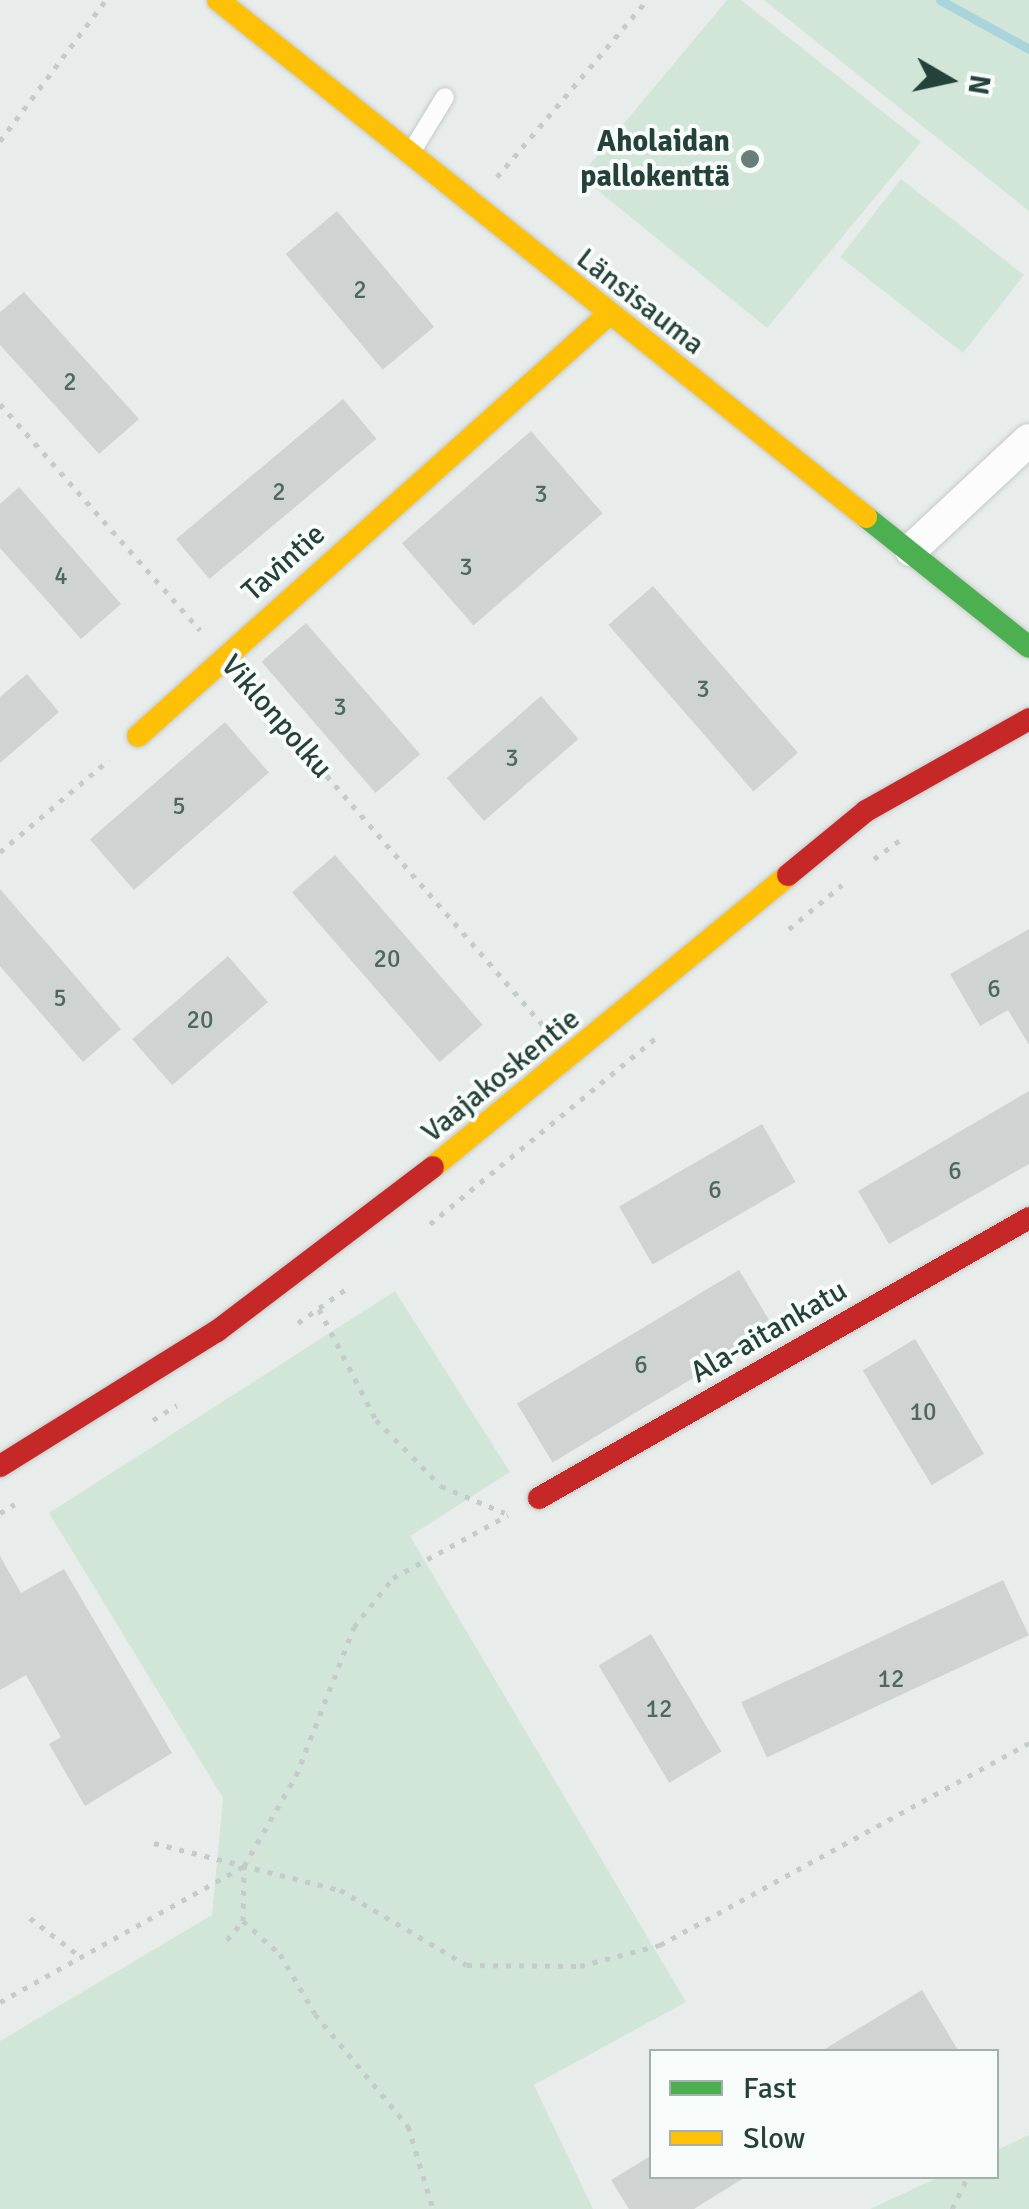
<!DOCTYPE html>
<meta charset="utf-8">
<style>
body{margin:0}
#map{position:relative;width:1029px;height:2209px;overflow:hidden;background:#e8edeb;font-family:Signika,sans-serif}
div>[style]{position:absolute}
.green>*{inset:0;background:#d1e6d8;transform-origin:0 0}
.stream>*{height:9px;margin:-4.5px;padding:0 4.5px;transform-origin:4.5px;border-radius:4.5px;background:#a9d4db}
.building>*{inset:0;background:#cfd4d2;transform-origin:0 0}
.path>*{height:5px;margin-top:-2.5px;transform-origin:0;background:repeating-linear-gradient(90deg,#c3ccca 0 5px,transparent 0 13px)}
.roads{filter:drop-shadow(0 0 2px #c5cac8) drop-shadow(0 0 2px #c5cac8)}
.lane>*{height:18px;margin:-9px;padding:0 9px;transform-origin:9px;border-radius:9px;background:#fcfcfc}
.street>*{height:32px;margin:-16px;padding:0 16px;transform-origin:16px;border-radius:16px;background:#fcfcfc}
.fast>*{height:22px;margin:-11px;padding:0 11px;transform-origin:11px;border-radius:11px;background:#4caf50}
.slow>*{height:22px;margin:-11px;padding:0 11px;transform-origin:11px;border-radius:11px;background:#ffc107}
.jam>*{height:22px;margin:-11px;padding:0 11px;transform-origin:11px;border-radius:11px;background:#c62828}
.dots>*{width:28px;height:28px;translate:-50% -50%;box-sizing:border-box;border:5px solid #f7fbf9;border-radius:50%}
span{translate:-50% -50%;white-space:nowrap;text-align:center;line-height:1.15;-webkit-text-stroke:8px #f7fbf9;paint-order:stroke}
.number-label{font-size:25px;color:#506761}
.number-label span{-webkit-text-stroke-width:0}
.poi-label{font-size:30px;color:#24423a;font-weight:700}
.right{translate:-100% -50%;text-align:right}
.street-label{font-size:30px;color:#24423a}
.legend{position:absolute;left:649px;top:2049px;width:350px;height:130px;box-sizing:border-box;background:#f7fbf9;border:2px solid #a3b1ad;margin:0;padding:12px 18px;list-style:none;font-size:30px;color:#24423a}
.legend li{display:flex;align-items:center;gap:20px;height:50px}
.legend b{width:50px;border:2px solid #a3b1ad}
.north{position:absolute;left:899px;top:30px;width:100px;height:100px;-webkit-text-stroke:8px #f7fbf9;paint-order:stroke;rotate:99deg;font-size:28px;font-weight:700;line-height:40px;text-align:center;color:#24423a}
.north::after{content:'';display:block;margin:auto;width:35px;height:45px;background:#24423a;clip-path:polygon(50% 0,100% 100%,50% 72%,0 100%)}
</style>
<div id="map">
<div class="green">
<div style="clip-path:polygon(727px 0,741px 0,921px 142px,767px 328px,580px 176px)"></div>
<div style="clip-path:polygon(764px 0,1029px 0,1029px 211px)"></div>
<div style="left:901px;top:179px;width:156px;height:99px;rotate:38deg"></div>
<div style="clip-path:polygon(395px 1291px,510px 1472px,410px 1536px,686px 2002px,534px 2085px,593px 2209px,0 2209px,0 2041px,212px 1915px,223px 1798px,49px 1513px)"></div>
<div style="clip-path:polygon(1029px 2135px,1029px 2209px,870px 2209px,939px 2177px,996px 2176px,997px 2150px)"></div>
</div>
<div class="stream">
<div style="left:940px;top:0;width:102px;rotate:28.8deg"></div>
</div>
<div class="building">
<div style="left:337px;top:211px;width:151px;height:67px;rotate:50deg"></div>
<div style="clip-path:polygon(24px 292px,139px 419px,99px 454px,0 345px,0 312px)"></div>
<div style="left:343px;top:399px;width:52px;height:218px;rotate:50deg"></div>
<div style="left:531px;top:431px;width:109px;height:171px;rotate:49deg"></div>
<div style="clip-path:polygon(19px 487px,121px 604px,81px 639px,0 548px,0 504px)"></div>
<div style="left:653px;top:586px;width:221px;height:59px;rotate:49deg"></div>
<div style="left:306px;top:623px;width:174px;height:59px;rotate:49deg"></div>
<div style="clip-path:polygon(27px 674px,59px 712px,0 763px,0 697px)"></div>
<div style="left:541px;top:696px;width:57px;height:125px;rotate:49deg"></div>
<div style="left:225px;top:722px;width:67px;height:179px;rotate:49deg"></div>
<div style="left:335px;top:855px;width:225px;height:57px;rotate:49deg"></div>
<div style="clip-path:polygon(0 889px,121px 1029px,83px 1062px,0 966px)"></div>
<div style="clip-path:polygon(1029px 929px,1029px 1045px,1008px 1010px,980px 1026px,950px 974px)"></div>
<div style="left:228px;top:956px;width:61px;height:127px;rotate:49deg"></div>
<div style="clip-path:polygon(1029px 1091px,1029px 1164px,889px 1244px,858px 1191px)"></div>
<div style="left:762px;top:1124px;width:67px;height:165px;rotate:60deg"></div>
<div style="left:739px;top:1270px;width:69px;height:259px;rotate:59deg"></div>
<div style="left:915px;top:1339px;width:134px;height:61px;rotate:59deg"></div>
<div style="clip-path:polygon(0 1556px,21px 1593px,64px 1569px,172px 1753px,85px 1806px,49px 1744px,61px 1737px,26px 1675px,0 1690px)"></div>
<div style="left:1003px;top:1580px;width:61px;height:289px;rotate:65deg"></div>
<div style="left:651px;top:1634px;width:137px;height:61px;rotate:59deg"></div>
<div style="clip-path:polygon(922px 1990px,959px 2052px,820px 2052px)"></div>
<div style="clip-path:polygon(652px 2155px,652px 2176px,747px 2176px,694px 2209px,629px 2209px,611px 2180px)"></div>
</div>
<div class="path">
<div style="left:0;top:141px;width:176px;rotate:-53.1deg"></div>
<div style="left:497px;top:177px;width:232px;rotate:-49.7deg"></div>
<div style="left:0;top:404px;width:302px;rotate:48.5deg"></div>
<div style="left:250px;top:687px;width:449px;rotate:49.1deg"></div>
<div style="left:0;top:852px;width:143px;rotate:-40.2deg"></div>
<div style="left:874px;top:859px;width:34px;rotate:-36deg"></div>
<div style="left:789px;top:929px;width:69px;rotate:-39.7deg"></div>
<div style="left:430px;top:1224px;width:294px;rotate:-39.5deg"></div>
<div style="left:319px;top:1309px;width:125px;rotate:62.8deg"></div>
<div style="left:376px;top:1420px;width:93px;rotate:45.4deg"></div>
<div style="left:441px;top:1486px;width:69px;rotate:22.9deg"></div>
<div style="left:298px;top:1323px;width:59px;rotate:-35.3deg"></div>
<div style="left:153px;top:1420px;width:28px;rotate:-32deg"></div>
<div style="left:0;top:1513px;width:17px;rotate:-31deg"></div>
<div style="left:154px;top:1843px;width:192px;rotate:14.2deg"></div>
<div style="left:340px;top:1890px;width:147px;rotate:30.6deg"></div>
<div style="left:467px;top:1965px;width:113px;rotate:0.5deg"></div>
<div style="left:580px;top:1966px;width:83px;rotate:-14.7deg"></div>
<div style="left:660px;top:1945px;width:421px;rotate:-28.7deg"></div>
<div style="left:30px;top:1918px;width:64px;rotate:37.4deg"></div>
<div style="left:243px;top:1921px;width:50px;rotate:41.7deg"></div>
<div style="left:280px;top:1954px;width:69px;rotate:59.7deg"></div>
<div style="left:315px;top:2014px;width:146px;rotate:50.3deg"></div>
<div style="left:408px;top:2126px;width:87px;rotate:73.2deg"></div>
<div style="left:227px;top:1940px;width:25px;rotate:-50deg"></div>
<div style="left:243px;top:1921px;width:55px;rotate:-89deg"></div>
<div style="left:0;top:2002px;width:279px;rotate:-29.1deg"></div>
<div style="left:244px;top:1866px;width:104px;rotate:-60deg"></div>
<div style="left:296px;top:1776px;width:160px;rotate:-68.7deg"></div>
<div style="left:354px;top:1627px;width:63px;rotate:-51.5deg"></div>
<div style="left:393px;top:1578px;width:131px;rotate:-28.7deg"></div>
<div style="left:952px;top:2209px;width:37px;rotate:-64deg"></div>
</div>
<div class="roads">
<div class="lane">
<div style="left:412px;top:151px;width:63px;rotate:-58.6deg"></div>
</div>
<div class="street">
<div style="left:911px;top:550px;width:161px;rotate:-43deg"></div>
</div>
<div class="fast">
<div style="left:866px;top:517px;width:208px;rotate:38.6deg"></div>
</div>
<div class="slow">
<div style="left:218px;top:0;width:829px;rotate:38.58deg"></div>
<div style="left:138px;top:736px;width:630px;rotate:-41.85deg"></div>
<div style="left:433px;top:1167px;width:460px;rotate:-39.4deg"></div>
</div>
<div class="jam">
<div style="left:788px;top:875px;width:101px;rotate:-39.4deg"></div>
<div style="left:866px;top:811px;width:187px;rotate:-29.4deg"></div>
<div style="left:0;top:1466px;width:256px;rotate:-31.9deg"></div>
<div style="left:217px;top:1331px;width:271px;rotate:-37.2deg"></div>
<div style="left:539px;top:1498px;width:564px;rotate:-29.74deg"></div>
</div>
</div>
<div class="dots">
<div style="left:750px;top:159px;background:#697e78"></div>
</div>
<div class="number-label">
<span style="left:360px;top:290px">2</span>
<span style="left:70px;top:382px">2</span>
<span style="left:279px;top:492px">2</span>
<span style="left:541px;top:494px">3</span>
<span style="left:466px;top:567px">3</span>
<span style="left:61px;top:576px">4</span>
<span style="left:703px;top:689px">3</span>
<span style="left:340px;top:707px">3</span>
<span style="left:512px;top:758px">3</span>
<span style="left:179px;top:806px">5</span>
<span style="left:387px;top:959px">20</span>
<span style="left:994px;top:989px">6</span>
<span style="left:60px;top:998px">5</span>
<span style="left:200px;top:1020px">20</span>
<span style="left:955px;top:1171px">6</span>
<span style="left:715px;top:1190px">6</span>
<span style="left:641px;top:1365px">6</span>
<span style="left:923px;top:1412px">10</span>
<span style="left:891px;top:1679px">12</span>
<span style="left:659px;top:1709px">12</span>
</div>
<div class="poi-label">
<span class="right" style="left:730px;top:159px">Aholaidan<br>pallokenttä</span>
</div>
<div class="street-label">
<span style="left:640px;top:302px;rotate:38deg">Länsisauma</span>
<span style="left:284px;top:563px;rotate:-42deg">Tavintie</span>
<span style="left:276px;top:717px;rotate:49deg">Viklonpolku</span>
<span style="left:501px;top:1076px;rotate:-39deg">Vaajakoskentie</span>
<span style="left:769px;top:1332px;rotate:-30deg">Ala-aitankatu</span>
</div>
<ul class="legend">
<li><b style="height:12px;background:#4caf50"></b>Fast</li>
<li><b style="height:12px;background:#ffc107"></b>Slow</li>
</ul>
<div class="north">N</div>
</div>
